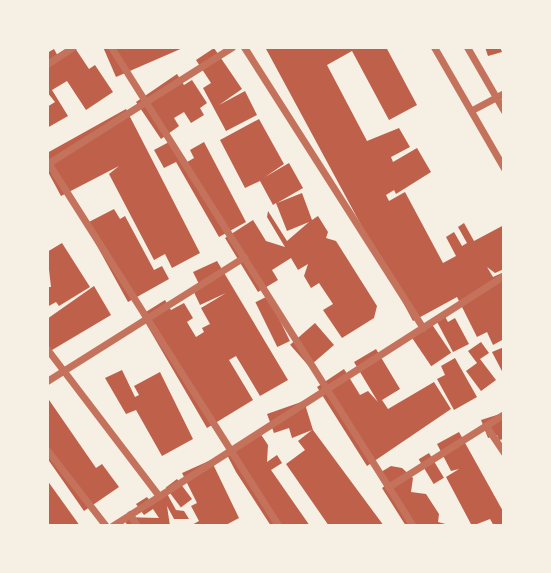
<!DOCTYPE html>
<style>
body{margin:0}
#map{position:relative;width:551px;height:573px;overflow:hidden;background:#f6efe4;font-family:"Sofia Sans Condensed",sans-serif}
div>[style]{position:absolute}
.building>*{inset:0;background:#bf614a;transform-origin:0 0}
.minor>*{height:7px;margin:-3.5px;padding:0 3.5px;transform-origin:3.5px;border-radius:3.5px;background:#c5725c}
span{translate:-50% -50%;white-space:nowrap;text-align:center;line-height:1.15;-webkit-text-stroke:6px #f6efe4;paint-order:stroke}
.frame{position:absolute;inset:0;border:49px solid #f6efe4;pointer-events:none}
</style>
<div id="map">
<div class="building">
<div style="clip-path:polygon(103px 47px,185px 47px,116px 77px)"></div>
<div style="clip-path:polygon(265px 47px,386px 47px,417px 105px,389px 120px,352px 51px,327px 65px,367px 141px,399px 128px,410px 147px,391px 157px,393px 162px,417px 148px,431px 172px,396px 194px,394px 190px,386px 195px,389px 201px,405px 192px,443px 263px,456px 256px,446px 237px,454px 232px,462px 246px,467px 243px,458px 227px,464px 223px,474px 241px,504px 225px,504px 269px,495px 273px,487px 267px,493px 277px,504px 272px,504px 339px,493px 345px,487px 332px,477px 337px,457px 297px,413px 321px)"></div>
<div style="clip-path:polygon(485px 47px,500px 47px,502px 52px,488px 56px)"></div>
<div style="clip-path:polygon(75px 48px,89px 69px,95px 65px,113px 92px,86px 110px,67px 81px,52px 90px,68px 116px,47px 128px,47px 107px,55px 102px,47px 92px,47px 53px,54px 49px,59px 58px)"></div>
<div style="clip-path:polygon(214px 48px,242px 89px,219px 105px,245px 91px,257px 115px,226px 131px,203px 88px,211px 83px,196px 60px)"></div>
<div style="clip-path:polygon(177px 74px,184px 85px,192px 80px,207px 103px,200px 108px,204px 115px,191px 123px,184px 112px,174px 118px,179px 126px,161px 139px,136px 102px)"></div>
<div style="clip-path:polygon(126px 109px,200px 253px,172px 268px,165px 254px,154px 260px,109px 174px,119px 166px,61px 196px,47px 170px,47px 153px)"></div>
<div style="clip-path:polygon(259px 119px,284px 164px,265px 177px,289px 163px,303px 188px,277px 203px,302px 193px,312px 220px,318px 216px,328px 232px,326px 238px,336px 241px,377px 306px,374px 318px,342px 338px,323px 310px,333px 304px,319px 283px,311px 288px,304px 276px,308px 264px,298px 270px,291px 258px,272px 270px,278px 280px,258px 292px,225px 238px,253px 220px,266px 241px,285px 247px,267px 217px,268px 211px,287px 241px,309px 222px,287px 231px,276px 203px,273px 205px,260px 181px,245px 188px,220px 140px)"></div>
<div style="clip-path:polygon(169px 142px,182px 165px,194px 158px,190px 150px,204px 142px,246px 222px,219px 237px,176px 162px,164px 168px,154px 150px)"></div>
<div style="clip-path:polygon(114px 209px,120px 219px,125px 216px,154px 270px,162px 266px,169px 279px,128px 302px,85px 224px)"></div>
<div style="clip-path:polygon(62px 243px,90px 287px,59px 306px,56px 302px,47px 307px,47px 287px,51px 287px,47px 252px)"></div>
<div style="clip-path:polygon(217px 261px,288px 380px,260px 396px,236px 356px,229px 360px,253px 400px,207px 428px,141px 315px,165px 300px,171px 310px,184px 303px,193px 318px,187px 322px,196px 337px,204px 332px,202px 328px,210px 324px,201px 308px,226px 293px,200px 305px,192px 288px,199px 284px,193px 272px)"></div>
<div style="clip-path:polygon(94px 286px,111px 315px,47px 353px,47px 319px)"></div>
<div style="left:268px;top:296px;width:50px;height:14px;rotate:64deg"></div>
<div style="clip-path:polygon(443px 313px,448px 322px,455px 318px,469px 344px,453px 352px,435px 318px)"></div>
<div style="left:315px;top:323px;width:29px;height:33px;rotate:49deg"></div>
<div style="left:431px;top:323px;width:36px;height:24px;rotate:56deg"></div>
<div style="clip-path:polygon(481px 342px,489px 353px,480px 359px,496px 380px,481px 391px,466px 371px,477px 363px,468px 351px)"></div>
<div style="clip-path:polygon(504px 347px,504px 375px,492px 352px)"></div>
<div style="clip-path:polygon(376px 349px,400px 389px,382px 400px,388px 409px,434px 382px,451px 409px,367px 466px,317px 387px,344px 369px,360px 395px,368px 391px,378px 402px,354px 362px)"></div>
<div style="clip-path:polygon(455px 358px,477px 397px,454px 410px,437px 379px,445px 375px,441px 366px)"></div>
<div style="clip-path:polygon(122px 370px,135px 397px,139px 395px,134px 386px,160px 372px,193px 439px,162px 456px,136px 410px,126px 414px,105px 378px)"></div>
<div style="clip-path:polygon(47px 397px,96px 468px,102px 464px,119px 487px,84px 511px,47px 458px)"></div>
<div style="clip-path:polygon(304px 401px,313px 430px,384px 526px,329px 526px,286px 464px,305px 450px,298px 441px,312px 430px,292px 438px,289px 428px,274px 433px,267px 414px)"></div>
<div style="clip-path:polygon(503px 413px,504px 439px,499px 440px,497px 435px,488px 438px,481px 420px)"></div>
<div style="clip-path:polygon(258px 430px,268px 445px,267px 462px,277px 455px,282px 463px,271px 470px,310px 526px,271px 526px,236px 472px,225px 451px)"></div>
<div style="clip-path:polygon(459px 432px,504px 513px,504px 526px,494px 526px,490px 519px,472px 526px,446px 477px,459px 469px,451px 471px,437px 444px)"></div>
<div style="left:429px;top:453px;width:29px;height:12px;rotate:59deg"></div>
<div style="clip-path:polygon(211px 460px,239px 518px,224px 526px,190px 526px,199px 521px,191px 506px,197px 503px,182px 473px)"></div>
<div style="clip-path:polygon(391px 466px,402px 468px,413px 478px,411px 492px,426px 494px,439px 514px,438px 522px,453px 526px,406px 526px,382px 488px,386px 485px,381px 472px)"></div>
<div style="left:177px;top:479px;width:25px;height:14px;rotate:53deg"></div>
<div style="clip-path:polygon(47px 480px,80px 526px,47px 526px)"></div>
<div style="clip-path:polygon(165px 490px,176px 510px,184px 511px,189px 519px,174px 519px,167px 506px,170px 526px,128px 526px,122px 517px,159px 518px,153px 509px,144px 515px,136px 504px,147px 497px,153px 505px,153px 497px)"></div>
</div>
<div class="minor">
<div style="left:111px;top:47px;width:566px;rotate:57.77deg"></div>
<div style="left:244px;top:47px;width:333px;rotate:57.5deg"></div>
<div style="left:434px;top:47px;width:140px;rotate:60deg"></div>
<div style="left:467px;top:47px;width:74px;rotate:60deg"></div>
<div style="left:47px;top:64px;width:31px;rotate:-33deg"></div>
<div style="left:472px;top:110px;width:36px;rotate:-28deg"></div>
<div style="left:47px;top:161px;width:432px;rotate:57.6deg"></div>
<div style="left:47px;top:164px;width:219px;rotate:-32.3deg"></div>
<div style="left:47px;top:349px;width:185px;rotate:52.7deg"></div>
<div style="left:47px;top:381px;width:233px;rotate:-32.2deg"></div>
<div style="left:486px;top:426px;width:32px;rotate:56deg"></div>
<div style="left:47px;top:450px;width:96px;rotate:52.2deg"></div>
<div style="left:388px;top:487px;width:137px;rotate:-32.2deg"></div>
<div style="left:130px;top:514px;width:14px;rotate:60deg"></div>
<div style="left:112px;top:526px;width:465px;rotate:-32.6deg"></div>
</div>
<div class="frame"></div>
</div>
